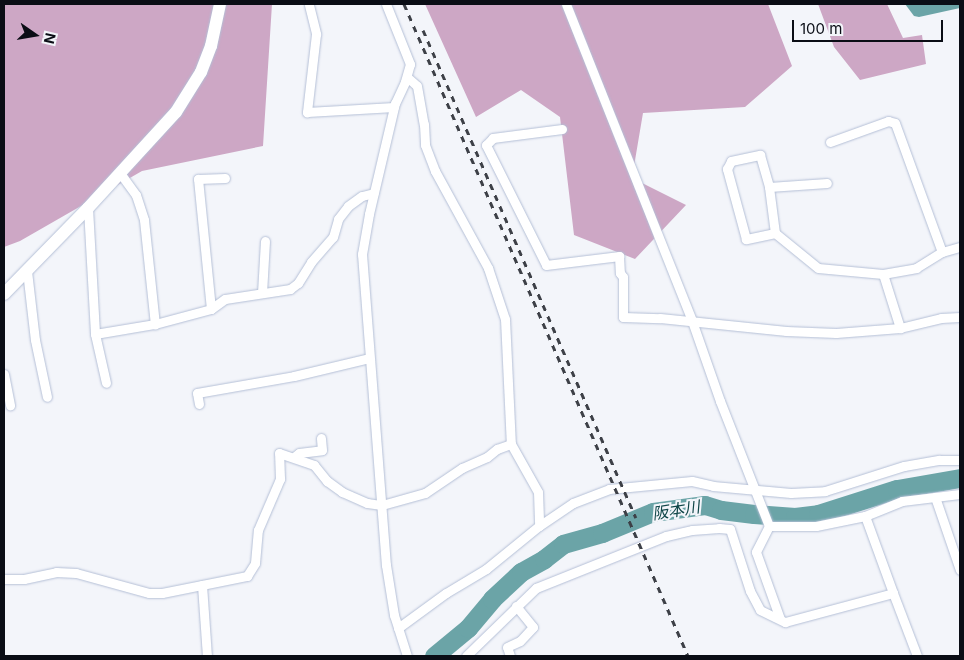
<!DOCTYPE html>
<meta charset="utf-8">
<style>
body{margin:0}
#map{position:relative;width:964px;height:660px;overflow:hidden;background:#f3f5fa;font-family:Inter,"Noto Sans JP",sans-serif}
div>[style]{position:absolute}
.forest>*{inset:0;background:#cda7c5}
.water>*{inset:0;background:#6ba4a7}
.river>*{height:19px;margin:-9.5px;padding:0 9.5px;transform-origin:9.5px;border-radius:9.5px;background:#6ba4a7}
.roads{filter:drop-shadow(0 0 1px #b4bfd6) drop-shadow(0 0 1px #b4bfd6)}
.street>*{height:9px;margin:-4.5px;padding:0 4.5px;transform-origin:4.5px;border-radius:4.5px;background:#fff}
.secondary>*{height:12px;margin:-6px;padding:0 6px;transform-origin:6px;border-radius:6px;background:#fff}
.rail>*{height:3px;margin-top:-1.5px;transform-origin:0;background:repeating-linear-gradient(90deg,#3d4047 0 6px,transparent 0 12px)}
span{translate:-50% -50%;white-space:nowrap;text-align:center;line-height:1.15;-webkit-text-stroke:4px #f3f5fa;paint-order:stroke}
.water-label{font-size:16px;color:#114749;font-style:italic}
.frame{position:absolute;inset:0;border:5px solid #0a0d15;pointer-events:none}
.north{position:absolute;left:10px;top:10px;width:50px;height:50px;-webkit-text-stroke:4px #f3f5fa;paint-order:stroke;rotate:103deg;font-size:14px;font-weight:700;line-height:20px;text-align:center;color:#0a0d15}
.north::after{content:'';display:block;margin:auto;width:18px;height:22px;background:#0a0d15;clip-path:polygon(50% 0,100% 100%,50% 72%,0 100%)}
.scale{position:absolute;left:792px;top:20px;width:151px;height:22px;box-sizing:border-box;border:2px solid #0a0d15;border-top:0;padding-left:6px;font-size:15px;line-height:18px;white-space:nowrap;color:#0a0d15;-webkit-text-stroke:4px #f3f5fa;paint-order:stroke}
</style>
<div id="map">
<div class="forest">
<div style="clip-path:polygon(4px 4px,272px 4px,263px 146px,142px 171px,20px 241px,4px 247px)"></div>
<div style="clip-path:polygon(425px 4px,768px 4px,792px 66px,745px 107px,643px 113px,632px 178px,686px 205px,635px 259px,574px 235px,560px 117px,521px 90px,476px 117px)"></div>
<div style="clip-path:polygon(818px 4px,887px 4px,903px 38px,922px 35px,926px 64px,860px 80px,834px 47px)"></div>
</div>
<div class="water">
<div style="clip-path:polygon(905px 4px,960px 4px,960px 8px,919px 17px,914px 16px)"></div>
</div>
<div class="river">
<div style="left:434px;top:656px;width:44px;rotate:-39.5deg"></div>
<div style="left:468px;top:628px;width:38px;rotate:-50deg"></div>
<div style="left:492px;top:599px;width:40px;rotate:-43deg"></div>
<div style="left:521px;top:572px;width:26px;rotate:-29deg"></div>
<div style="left:544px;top:559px;width:24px;rotate:-38deg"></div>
<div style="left:563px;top:544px;width:41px;rotate:-15.8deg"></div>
<div style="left:602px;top:533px;width:55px;rotate:-22.4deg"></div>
<div style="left:653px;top:512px;width:52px;rotate:-7.7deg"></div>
<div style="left:705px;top:505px;width:17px;rotate:17deg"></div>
<div style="left:721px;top:510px;width:33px;rotate:7deg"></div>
<div style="left:754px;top:514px;width:41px;rotate:4.2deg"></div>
<div style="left:795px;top:517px;width:23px;rotate:-7deg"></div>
<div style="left:818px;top:514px;width:83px;rotate:-17.6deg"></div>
<div style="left:897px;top:489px;width:64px;rotate:-9.9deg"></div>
</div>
<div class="roads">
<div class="street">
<div style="left:386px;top:4px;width:65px;rotate:68.2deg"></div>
<div style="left:410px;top:64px;width:19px;rotate:106deg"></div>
<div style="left:405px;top:82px;width:23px;rotate:115deg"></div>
<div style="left:395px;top:103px;width:114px;rotate:103.2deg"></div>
<div style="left:369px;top:214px;width:41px;rotate:99.9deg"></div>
<div style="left:362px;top:254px;width:312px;rotate:85.6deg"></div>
<div style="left:386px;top:565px;width:51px;rotate:80.9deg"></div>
<div style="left:394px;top:615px;width:43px;rotate:72.4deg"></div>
<div style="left:566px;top:4px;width:341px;rotate:68.3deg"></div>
<div style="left:692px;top:321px;width:85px;rotate:70.7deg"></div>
<div style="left:720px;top:401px;width:134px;rotate:68.6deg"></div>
<div style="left:769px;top:526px;width:29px;rotate:117deg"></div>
<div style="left:756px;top:552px;width:71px;rotate:70.3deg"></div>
<div style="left:309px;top:5px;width:30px;rotate:76deg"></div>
<div style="left:316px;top:34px;width:79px;rotate:96.6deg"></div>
<div style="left:307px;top:112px;width:87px;rotate:-3.3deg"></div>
<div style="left:407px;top:77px;width:13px;rotate:42deg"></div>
<div style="left:417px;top:86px;width:39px;rotate:80deg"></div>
<div style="left:424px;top:124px;width:21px;rotate:87deg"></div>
<div style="left:425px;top:145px;width:28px;rotate:69deg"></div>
<div style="left:435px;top:171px;width:111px;rotate:61.3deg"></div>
<div style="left:488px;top:268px;width:54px;rotate:71.6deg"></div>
<div style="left:505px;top:319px;width:125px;rotate:87.3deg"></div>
<div style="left:511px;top:444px;width:55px;rotate:60.6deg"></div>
<div style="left:538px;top:492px;width:34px;rotate:88deg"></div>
<div style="left:562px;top:129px;width:70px;rotate:172.6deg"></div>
<div style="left:493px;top:138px;width:10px;rotate:135deg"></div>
<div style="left:486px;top:145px;width:134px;rotate:63.4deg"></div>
<div style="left:546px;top:265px;width:74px;rotate:-7deg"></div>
<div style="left:619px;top:256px;width:17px;rotate:87deg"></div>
<div style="left:620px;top:273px;width:5px;rotate:53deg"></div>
<div style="left:623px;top:277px;width:40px;rotate:90deg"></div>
<div style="left:623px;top:317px;width:37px;rotate:2deg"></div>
<div style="left:660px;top:318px;width:127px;rotate:5.9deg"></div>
<div style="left:786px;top:331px;width:50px;rotate:2.3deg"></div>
<div style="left:836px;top:333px;width:64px;rotate:-4.5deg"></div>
<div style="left:900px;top:328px;width:42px;rotate:-13.7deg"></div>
<div style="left:941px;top:318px;width:19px;rotate:-3deg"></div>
<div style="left:830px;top:142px;width:62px;rotate:-19.9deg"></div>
<div style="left:888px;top:121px;width:7px;rotate:16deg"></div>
<div style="left:895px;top:123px;width:137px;rotate:70deg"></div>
<div style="left:760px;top:155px;width:33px;rotate:74deg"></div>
<div style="left:769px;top:187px;width:46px;rotate:82.6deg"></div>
<div style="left:775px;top:233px;width:30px;rotate:168deg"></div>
<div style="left:746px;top:239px;width:73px;rotate:-105.2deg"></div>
<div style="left:727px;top:169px;width:9px;rotate:-63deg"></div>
<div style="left:731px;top:161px;width:30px;rotate:-12deg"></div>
<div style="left:120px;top:173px;width:27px;rotate:54deg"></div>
<div style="left:136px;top:195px;width:26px;rotate:72deg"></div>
<div style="left:144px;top:220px;width:105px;rotate:84deg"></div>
<div style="left:769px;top:187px;width:58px;rotate:-3.9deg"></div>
<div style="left:88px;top:208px;width:126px;rotate:86.8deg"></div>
<div style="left:95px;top:334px;width:61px;rotate:-9.5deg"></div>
<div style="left:155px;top:324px;width:58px;rotate:-15deg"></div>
<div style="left:211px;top:309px;width:17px;rotate:-36deg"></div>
<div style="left:225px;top:299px;width:66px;rotate:-8.7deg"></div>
<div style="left:290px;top:289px;width:10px;rotate:-37deg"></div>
<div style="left:298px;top:283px;width:25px;rotate:-58deg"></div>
<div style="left:311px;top:262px;width:33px;rotate:-49deg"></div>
<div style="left:333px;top:237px;width:19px;rotate:-74deg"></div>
<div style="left:338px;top:219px;width:16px;rotate:-52deg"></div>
<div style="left:348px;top:206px;width:17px;rotate:-36deg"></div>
<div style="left:362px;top:196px;width:12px;rotate:-14deg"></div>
<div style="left:775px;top:233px;width:55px;rotate:39.1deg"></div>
<div style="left:818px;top:268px;width:65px;rotate:5.3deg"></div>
<div style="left:883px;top:274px;width:57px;rotate:72.5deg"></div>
<div style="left:27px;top:271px;width:69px;rotate:83.4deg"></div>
<div style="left:35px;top:340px;width:58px;rotate:78.1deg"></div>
<div style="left:883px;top:274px;width:34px;rotate:-10deg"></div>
<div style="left:916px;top:268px;width:31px;rotate:-32deg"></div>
<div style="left:942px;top:252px;width:19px;rotate:-16deg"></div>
<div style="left:262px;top:293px;width:52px;rotate:-86.7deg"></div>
<div style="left:211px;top:309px;width:131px;rotate:-95.7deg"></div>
<div style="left:198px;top:179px;width:27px;rotate:-2deg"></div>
<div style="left:95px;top:334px;width:50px;rotate:77.3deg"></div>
<div style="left:4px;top:374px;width:32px;rotate:79deg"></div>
<div style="left:199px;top:404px;width:11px;rotate:-100deg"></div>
<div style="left:197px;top:393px;width:98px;rotate:-9.9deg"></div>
<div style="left:294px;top:376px;width:77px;rotate:-13.5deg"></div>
<div style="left:294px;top:457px;width:6px;rotate:-39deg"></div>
<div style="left:299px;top:453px;width:23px;rotate:-7deg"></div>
<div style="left:322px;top:450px;width:12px;rotate:-95deg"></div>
<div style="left:935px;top:497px;width:77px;rotate:71.1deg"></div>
<div style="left:865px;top:516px;width:82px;rotate:70deg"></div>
<div style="left:769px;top:526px;width:47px"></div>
<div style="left:816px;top:526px;width:50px;rotate:-11.5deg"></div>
<div style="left:865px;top:516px;width:40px;rotate:-22deg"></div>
<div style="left:902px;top:501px;width:58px;rotate:-6.9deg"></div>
<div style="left:4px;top:579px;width:20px"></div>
<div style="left:24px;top:579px;width:33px;rotate:-12deg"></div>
<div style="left:56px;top:572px;width:20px;rotate:3deg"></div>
<div style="left:76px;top:573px;width:76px;rotate:15.3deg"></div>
<div style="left:149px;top:593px;width:13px"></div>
<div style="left:162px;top:593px;width:87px;rotate:-11.3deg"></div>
<div style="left:247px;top:576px;width:15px;rotate:-58deg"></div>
<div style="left:255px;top:563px;width:33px;rotate:-85deg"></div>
<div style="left:258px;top:530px;width:56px;rotate:-66.7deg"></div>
<div style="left:280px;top:479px;width:26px;rotate:-92deg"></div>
<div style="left:279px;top:453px;width:37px;rotate:19deg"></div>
<div style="left:314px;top:465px;width:21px;rotate:51deg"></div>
<div style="left:327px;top:481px;width:19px;rotate:36deg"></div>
<div style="left:342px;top:492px;width:27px;rotate:24deg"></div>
<div style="left:367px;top:503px;width:15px;rotate:8deg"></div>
<div style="left:382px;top:505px;width:45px;rotate:-15.6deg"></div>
<div style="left:425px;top:493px;width:45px;rotate:-34deg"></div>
<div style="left:462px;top:468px;width:27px;rotate:-24deg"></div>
<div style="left:487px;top:457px;width:13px;rotate:-39deg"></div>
<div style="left:497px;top:449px;width:15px;rotate:-20deg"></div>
<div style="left:202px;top:585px;width:71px;rotate:86deg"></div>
<div style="left:398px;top:628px;width:59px;rotate:-36.1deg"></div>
<div style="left:446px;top:593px;width:47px;rotate:-31deg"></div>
<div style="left:486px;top:569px;width:68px;rotate:-39.1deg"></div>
<div style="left:539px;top:526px;width:41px;rotate:-34.1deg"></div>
<div style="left:573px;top:503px;width:39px;rotate:-21deg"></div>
<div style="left:609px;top:489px;width:83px;rotate:-5.5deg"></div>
<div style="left:692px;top:481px;width:22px;rotate:13deg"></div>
<div style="left:713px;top:486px;width:78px;rotate:5.1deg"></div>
<div style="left:791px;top:493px;width:34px;rotate:-3deg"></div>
<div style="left:825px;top:491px;width:83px;rotate:-17.6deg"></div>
<div style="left:904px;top:466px;width:36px;rotate:-10deg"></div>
<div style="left:939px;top:460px;width:21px"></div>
<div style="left:466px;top:656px;width:98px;rotate:-44.2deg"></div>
<div style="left:536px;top:588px;width:140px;rotate:-21.8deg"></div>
<div style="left:666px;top:536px;width:27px;rotate:-13deg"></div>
<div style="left:692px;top:530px;width:27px;rotate:-4deg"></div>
<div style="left:719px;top:528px;width:11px;rotate:5deg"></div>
<div style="left:730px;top:529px;width:65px;rotate:72.1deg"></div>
<div style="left:750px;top:591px;width:21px;rotate:62deg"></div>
<div style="left:760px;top:610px;width:28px;rotate:26deg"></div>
<div style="left:785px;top:622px;width:112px;rotate:-15deg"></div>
<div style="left:893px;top:593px;width:67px;rotate:69.1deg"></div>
<div style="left:510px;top:656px;width:9px;rotate:-108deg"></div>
<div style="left:507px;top:647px;width:14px;rotate:-25deg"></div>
<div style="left:520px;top:641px;width:19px;rotate:-47deg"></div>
<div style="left:533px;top:627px;width:27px;rotate:-129deg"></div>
</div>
<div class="secondary">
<div style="left:4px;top:294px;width:120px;rotate:-45.7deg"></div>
<div style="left:88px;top:208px;width:130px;rotate:-47.5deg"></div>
<div style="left:176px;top:112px;width:47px;rotate:-58deg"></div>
<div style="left:201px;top:72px;width:28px;rotate:-69deg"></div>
<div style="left:211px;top:46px;width:43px;rotate:-77.9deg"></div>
</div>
</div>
<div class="rail">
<div style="left:404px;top:4px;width:711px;rotate:66.46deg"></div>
<div style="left:423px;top:30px;width:532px;rotate:66.42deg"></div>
</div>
<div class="water-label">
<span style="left:676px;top:510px;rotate:-9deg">阪本川</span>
</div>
<div class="frame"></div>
<div class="north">N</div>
<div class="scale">100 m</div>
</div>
